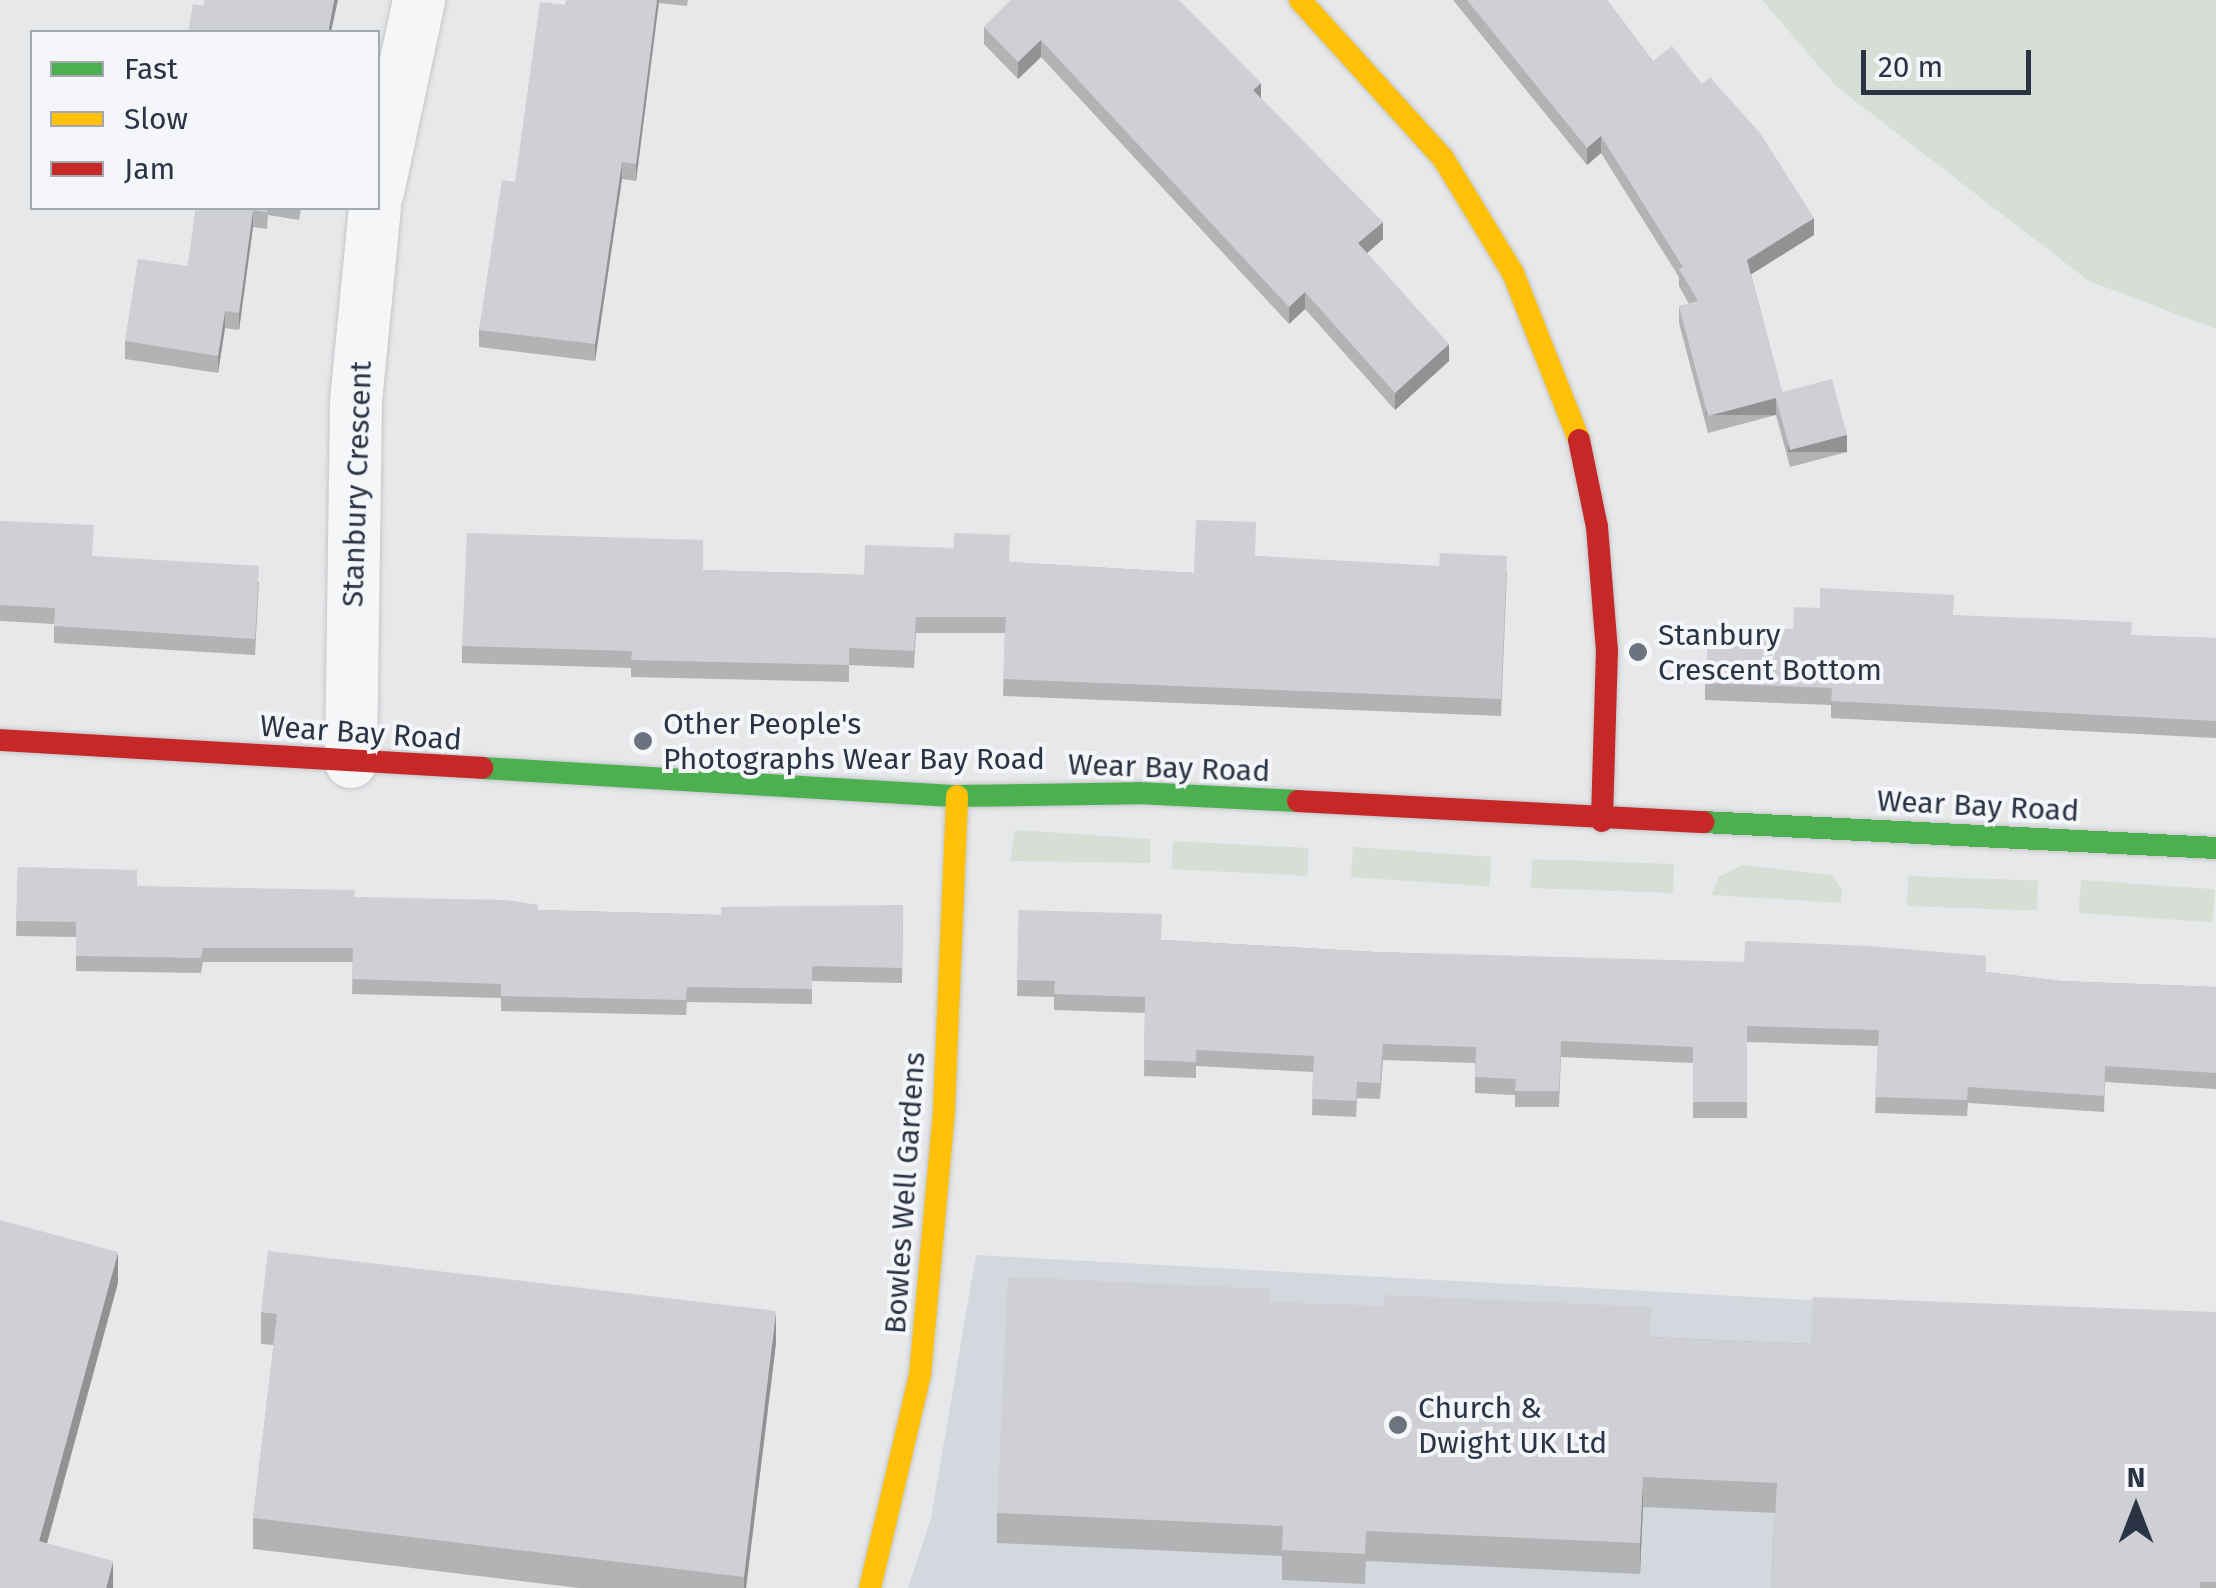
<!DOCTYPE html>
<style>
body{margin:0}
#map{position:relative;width:2216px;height:1588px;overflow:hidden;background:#e6e8ea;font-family:"Fira Sans",sans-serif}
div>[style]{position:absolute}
.built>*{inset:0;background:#d4d7dd}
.green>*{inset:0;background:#d6ded6;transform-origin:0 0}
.roads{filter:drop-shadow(0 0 2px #c4c6c8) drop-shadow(0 0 2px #c4c6c8)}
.street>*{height:52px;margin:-26px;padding:0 26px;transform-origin:26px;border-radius:26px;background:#f5f6f7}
.fast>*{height:22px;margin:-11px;padding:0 11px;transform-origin:11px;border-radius:11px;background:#4caf50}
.slow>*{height:22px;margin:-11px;padding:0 11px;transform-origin:11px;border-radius:11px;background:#ffc107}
.jam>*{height:22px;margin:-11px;padding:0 11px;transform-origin:11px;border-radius:11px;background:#c62828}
.wall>*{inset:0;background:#b1b3b5}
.shaded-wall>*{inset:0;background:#909294;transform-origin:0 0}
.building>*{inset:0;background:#ced0d3}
.dots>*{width:28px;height:28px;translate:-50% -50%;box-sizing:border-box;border:5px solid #f4f6f9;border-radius:50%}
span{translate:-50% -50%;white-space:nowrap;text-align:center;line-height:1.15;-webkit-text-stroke:8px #f4f6f9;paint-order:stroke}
.street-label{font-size:30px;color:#2b3445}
.poi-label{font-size:30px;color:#2b3445}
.left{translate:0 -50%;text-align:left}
.legend{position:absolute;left:30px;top:30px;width:350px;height:180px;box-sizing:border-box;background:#f4f6f9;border:2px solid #a4a8b1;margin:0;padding:12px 18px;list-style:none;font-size:30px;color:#2b3445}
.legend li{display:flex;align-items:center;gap:20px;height:50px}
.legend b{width:50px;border:2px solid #a4a8b1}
.north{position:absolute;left:2086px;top:1458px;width:100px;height:100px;-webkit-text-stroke:8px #f4f6f9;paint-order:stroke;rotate:0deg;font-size:28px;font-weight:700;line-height:40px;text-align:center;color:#2b3445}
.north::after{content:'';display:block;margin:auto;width:35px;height:45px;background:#2b3445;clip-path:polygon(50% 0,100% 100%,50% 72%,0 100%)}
.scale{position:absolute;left:1861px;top:50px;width:170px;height:45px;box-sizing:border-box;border:5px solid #2b3445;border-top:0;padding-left:12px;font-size:30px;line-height:35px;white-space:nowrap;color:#2b3445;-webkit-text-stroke:8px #f4f6f9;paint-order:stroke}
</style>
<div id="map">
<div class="built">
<div style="clip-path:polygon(976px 1255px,2216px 1322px,2216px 1588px,908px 1588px,931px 1518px)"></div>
</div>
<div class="green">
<div style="clip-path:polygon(1762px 0,2216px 0,2216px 329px,2089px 281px,1837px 87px)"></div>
<div style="clip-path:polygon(1015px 830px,1150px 839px,1150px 863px,1010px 861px)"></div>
<div style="left:1173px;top:841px;width:136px;height:28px;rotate:3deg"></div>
<div style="left:1353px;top:847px;width:139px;height:30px;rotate:4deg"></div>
<div style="left:1532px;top:859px;width:142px;height:29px;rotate:2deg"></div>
<div style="clip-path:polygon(1743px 865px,1831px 875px,1842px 889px,1841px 903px,1711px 895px,1719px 877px)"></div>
<div style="left:1908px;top:876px;width:130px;height:30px;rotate:2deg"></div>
<div style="left:2081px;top:880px;width:134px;height:33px;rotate:4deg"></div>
</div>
<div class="roads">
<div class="street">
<div style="left:378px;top:192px;width:196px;rotate:-77.9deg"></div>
<div style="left:351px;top:762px;width:361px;rotate:-89.2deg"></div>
<div style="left:356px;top:401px;width:194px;rotate:-84.4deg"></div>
</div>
<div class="fast">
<div style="left:482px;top:768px;width:476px;rotate:3.4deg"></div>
<div style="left:957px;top:796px;width:181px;rotate:-0.9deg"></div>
<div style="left:1138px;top:793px;width:160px;rotate:2.9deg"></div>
<div style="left:1703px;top:822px;width:514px;rotate:2.9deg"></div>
</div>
<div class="slow">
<div style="left:1300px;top:0;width:213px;rotate:47.9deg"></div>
<div style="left:1443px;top:158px;width:135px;rotate:58.7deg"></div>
<div style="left:1513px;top:273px;width:180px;rotate:68.4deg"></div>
<div style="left:870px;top:1588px;width:219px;rotate:-76.8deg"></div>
<div style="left:920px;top:1375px;width:267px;rotate:-84.8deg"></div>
<div style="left:944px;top:1109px;width:313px;rotate:-87.6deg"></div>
</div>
<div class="jam">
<div style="left:1579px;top:440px;width:89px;rotate:78.3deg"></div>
<div style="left:1597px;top:527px;width:123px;rotate:85.4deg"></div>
<div style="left:1607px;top:650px;width:171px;rotate:91.7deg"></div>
<div style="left:0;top:740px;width:483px;rotate:3.3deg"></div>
<div style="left:1298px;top:801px;width:406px;rotate:3deg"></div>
</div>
</div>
<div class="wall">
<div style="clip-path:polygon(567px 0,688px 0,687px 6px,659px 3px,636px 181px,622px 179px,595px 361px,479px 347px,479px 330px,515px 182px)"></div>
<div style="clip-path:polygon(1011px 0,1261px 98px,1383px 239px,1367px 253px,1449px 361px,1395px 410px,1305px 309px,1289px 324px,1041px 57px,1018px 79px,984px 44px,984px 27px)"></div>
<div style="clip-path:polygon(1453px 0,1607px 0,1653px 61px,1814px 235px,1751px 274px,1782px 392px,1847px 452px,1790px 467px,1776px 415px,1708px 433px,1679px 323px,1679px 306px,1689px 304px,1679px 286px,1679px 277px,1601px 153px,1587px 165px)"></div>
<div style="clip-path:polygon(196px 208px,301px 208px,299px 220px,268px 215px,267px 229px,253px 227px,239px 330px,225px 328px,218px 373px,125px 359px,125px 341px,188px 266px)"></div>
<div style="clip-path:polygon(0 521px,93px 556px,259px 582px,255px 655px,54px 643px,54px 624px,0 621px)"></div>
<div style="clip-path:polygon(1255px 556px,1507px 572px,1501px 716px,1003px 696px,1005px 633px,916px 633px,914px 668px,849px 665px,849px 682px,631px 677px,631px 668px,462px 663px,462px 646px,703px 570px,864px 575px,1009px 562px,1194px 573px)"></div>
<div style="clip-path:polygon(1954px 615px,2132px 636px,2216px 638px,2216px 738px,1831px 718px,1831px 705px,1705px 700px,1705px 683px,1793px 629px)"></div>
<div style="clip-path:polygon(18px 867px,137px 886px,354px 897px,538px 910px,721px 915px,903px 905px,902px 983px,812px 981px,812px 1004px,687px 1002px,686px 1015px,501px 1011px,501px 998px,352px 994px,353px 962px,203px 962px,201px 973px,76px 971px,76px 937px,16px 936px)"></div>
<div style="clip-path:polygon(1019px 910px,1162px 940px,1374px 952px,1986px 972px,2061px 981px,2216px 987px,2216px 1089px,2105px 1082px,2104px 1112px,1968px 1103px,1967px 1116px,1875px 1113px,1878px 1046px,1747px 1042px,1747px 1118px,1693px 1118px,1693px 1063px,1561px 1057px,1559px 1107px,1515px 1107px,1515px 1095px,1475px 1093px,1475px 1063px,1383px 1060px,1380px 1099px,1357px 1098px,1356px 1117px,1312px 1115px,1313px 1072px,1196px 1066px,1196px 1078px,1144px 1076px,1145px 1013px,1054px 1010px,1054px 997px,1017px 996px)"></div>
<div style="clip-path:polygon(1270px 1302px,1651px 1337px,1811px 1344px,2216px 1312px,2216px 1588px,1771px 1588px,1775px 1513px,1643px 1507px,1640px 1574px,1366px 1561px,1365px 1584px,1282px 1580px,1282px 1556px,997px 1543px,997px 1513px)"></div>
<div style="clip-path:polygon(261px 1312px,776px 1343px,746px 1588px,579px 1588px,253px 1549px,253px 1518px,274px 1345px,261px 1344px)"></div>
</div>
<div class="shaded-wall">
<div style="clip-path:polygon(334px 0,338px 0,331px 32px,328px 32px)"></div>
<div style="clip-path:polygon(657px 0,659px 0,636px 181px,636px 164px)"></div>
<div style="clip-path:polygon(1041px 40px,1041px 57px,1018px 79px,1018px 62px)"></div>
<div style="clip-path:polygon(1261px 83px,1261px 100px,1253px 90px)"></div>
<div style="clip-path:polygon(1601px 136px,1601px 153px,1587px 165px,1587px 148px)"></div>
<div style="clip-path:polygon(622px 162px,622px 179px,595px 361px,595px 344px)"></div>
<div style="clip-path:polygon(253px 210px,253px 227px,239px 330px,239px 313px)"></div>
<div style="clip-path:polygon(1814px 218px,1814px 235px,1747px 277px,1747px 260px)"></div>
<div style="clip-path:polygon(1383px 222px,1383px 239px,1358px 261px,1358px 243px)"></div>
<div style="clip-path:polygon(1305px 292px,1305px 309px,1289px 324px,1289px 307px)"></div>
<div style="clip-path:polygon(225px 311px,225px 328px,218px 373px,218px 356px)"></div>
<div style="clip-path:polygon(1449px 344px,1449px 361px,1395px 410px,1395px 393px)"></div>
<div style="left:1776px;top:398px;width:17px;height:70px;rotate:90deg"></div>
<div style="left:1847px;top:435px;width:17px;height:59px;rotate:90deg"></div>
<div style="clip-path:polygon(118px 1252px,118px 1283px,39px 1573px,39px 1541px)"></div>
<div style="clip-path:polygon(776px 1311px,776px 1343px,746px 1588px,744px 1588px,744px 1577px)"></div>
<div style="clip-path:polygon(1643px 1477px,1643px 1507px,1640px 1574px,1640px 1543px)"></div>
<div style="clip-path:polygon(113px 1561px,113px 1588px,106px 1588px)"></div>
</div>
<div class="building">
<div style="clip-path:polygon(205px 0,334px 0,328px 32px,188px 32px,193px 4px,203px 6px)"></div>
<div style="clip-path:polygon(567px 0,657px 0,636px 164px,622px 162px,595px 344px,479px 330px,502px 180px,515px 182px,540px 2px,567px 5px)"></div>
<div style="clip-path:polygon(1011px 0,1179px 0,1261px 83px,1253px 90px,1383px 222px,1358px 243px,1449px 344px,1395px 393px,1305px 292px,1289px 307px,1041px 40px,1018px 62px,984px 27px)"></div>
<div style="clip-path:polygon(1467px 0,1607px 0,1653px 61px,1672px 46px,1702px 84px,1710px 77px,1760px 133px,1814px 218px,1747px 260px,1782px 392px,1832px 379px,1847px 435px,1790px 450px,1776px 398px,1708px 416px,1679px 306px,1698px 301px,1679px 269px,1683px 267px,1601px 136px,1587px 148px)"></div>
<div style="clip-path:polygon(196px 208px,267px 208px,267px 212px,253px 210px,239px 313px,225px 311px,218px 356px,125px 341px,138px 259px,188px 266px)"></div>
<div style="clip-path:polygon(1196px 520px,1256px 522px,1255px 556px,1439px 566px,1440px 553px,1507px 556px,1501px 699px,1003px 679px,1006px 617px,916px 617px,914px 651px,849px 648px,849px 665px,631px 660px,632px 651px,462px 646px,467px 533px,703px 540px,703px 570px,864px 575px,865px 545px,954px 548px,954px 533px,1010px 535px,1009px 562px,1194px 573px)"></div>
<div style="clip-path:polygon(0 521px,94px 525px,92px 556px,259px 566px,255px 639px,54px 626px,55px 608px,0 605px)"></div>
<div style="clip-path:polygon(1820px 588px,1954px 595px,1953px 615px,2132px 622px,2131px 635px,2216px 638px,2216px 721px,1831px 701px,1832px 688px,1705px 683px,1709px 625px,1793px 629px,1794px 607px,1820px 608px)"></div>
<div style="clip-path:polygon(18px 867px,137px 870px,137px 886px,355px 890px,354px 897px,506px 900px,538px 905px,538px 910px,721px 915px,721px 907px,903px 905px,902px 968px,812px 966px,812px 989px,687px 987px,686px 1000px,501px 996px,501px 984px,352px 979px,353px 948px,203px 948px,201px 958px,76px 956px,76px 922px,16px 921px)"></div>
<div style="clip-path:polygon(1019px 910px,1162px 914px,1161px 940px,1374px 952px,1744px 962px,1745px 941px,1871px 946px,1986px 956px,1986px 972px,2061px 981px,2216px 987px,2216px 1073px,2105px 1066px,2104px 1096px,1968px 1087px,1967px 1100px,1875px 1097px,1879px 1030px,1747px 1026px,1747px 1102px,1693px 1102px,1693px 1047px,1561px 1041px,1559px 1091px,1515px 1091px,1516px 1079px,1475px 1077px,1476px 1047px,1383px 1044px,1380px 1083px,1357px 1082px,1356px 1101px,1312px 1099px,1314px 1056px,1196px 1050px,1196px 1062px,1144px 1060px,1145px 997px,1054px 994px,1055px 981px,1017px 980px)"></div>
<div style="clip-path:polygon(0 1220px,118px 1252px,39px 1541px,113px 1561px,106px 1588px,0 1588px)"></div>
<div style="clip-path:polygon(268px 1251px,776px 1311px,744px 1577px,253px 1518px,277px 1314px,261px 1312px)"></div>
<div style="clip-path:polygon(1008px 1277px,1270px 1289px,1270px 1302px,1384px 1306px,1385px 1295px,1651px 1307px,1650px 1337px,1811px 1344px,1813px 1297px,2216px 1312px,2216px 1582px,2200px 1582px,2200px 1588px,1771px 1588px,1777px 1483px,1643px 1477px,1640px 1543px,1366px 1531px,1365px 1554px,1282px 1550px,1283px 1526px,997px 1513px)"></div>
</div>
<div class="dots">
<div style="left:1638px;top:652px;background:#6c737f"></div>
<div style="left:643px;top:741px;background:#6c737f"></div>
<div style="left:1398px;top:1425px;background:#6c737f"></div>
</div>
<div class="street-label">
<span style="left:357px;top:484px;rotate:-88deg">Stanbury Crescent</span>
<span style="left:361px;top:733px;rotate:4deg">Wear Bay Road</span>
<span style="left:1169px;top:768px;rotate:2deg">Wear Bay Road</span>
<span style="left:1978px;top:806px;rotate:3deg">Wear Bay Road</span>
<span style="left:905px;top:1193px;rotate:-86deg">Bowles Well Gardens</span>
</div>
<div class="poi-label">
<span class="left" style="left:1658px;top:652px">Stanbury<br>Crescent Bottom</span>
<span class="left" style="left:663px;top:741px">Other People's<br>Photographs Wear Bay Road</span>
<span class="left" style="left:1418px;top:1425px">Church &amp;<br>Dwight UK Ltd</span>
</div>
<ul class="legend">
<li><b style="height:12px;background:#4caf50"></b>Fast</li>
<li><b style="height:12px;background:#ffc107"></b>Slow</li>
<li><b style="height:12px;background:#c62828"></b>Jam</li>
</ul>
<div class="north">N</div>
<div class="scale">20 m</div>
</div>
